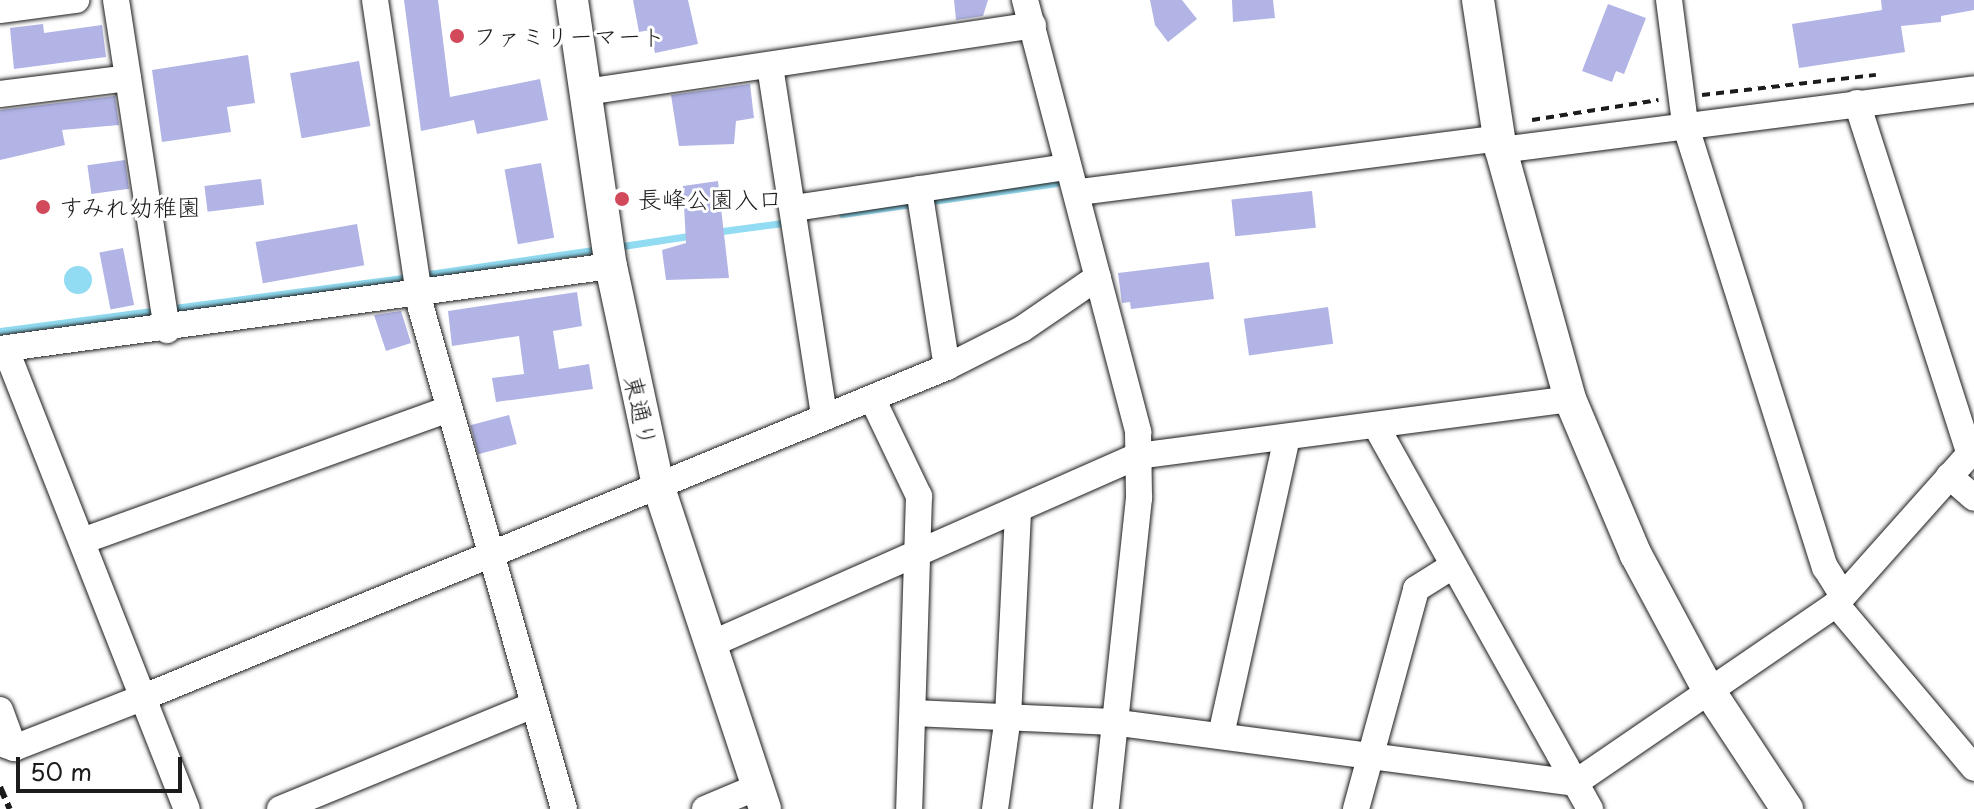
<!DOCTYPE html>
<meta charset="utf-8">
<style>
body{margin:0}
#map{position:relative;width:1974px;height:809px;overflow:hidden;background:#fff;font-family:"Playpen Sans","Klee One",sans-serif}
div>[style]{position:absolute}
.water>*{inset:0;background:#91dcf2}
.round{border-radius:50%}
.stream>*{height:7px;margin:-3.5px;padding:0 3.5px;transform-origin:3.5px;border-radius:3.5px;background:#91dcf2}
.building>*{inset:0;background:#b1b4e5;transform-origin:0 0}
.path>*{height:4px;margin-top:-2px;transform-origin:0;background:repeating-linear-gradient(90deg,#1c1c1c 0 8px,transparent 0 14px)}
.roads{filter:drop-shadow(0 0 2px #1c1c1c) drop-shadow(0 0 2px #1c1c1c)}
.minor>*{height:26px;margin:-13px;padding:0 13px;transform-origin:13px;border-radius:13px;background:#fff}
.tertiary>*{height:32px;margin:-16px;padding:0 16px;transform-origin:16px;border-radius:16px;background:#fff}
.rail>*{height:6px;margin-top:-3px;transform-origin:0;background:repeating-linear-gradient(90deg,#1c1c1c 0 12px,transparent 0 18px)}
.dots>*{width:22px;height:22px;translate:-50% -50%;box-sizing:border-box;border:4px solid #fff;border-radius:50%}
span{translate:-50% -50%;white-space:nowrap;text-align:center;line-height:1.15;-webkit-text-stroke:6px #fff;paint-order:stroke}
.poi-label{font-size:24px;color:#1c1c1c}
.left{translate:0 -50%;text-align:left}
.street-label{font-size:24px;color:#1c1c1c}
.scale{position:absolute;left:16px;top:757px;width:166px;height:36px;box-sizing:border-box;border:4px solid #1c1c1c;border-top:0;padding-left:10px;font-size:24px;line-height:28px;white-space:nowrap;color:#1c1c1c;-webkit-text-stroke:6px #fff;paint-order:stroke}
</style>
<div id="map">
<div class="water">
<div class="round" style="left:64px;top:266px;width:28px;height:28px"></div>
</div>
<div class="stream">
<div style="left:842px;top:214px;width:217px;rotate:-8.2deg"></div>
<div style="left:715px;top:232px;width:76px;rotate:-7.6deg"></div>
<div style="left:616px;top:247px;width:80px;rotate:-8.6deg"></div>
<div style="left:422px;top:275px;width:180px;rotate:-8.3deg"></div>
<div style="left:0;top:331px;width:414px;rotate:-7.5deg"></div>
</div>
<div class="building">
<div style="clip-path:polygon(404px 0,438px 0,450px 97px,540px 79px,548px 120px,477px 134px,474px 120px,421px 131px)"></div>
<div style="clip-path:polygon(633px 0,688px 0,698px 44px,655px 53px,650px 30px,639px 32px)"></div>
<div style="clip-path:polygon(954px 0,988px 0,983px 16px,956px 20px)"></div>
<div style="clip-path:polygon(1150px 0,1182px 0,1197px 19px,1168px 42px,1155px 25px)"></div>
<div style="clip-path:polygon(1232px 0,1273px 0,1275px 18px,1233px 22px)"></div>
<div style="clip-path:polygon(1881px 0,1974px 0,1974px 10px,1941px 16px,1941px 22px,1901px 26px,1905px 52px,1799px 68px,1792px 24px,1882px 10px)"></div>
<div style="clip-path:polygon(1608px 4px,1646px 18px,1624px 74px,1616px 71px,1612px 82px,1582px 71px)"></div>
<div style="clip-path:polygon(43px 24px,44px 33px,102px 25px,106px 57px,14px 69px,10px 28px)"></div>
<div style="clip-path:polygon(248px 55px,255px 103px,227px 107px,231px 132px,162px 142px,152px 70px)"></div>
<div style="left:359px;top:61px;width:66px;height:70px;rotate:80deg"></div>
<div style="clip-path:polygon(750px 84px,754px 118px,736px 121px,734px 144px,679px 146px,671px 95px)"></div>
<div style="clip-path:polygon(115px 96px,119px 125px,62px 130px,65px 145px,0 160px,0 110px)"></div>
<div style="left:125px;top:160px;width:29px;height:38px;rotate:82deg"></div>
<div style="left:541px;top:163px;width:76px;height:37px;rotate:80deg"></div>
<div style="left:261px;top:179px;width:26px;height:57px;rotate:83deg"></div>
<div style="clip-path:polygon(718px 181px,729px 278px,666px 280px,662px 250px,686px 243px,683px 186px)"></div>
<div style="left:1312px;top:191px;width:37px;height:81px;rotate:84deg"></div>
<div style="left:357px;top:224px;width:42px;height:103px;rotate:80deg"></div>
<div style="left:123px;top:248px;width:58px;height:24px;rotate:79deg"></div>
<div style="clip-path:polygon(1209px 262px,1214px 299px,1131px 309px,1130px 302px,1122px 303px,1118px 273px)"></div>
<div style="clip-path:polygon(577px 292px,582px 326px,553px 331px,559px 369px,589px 364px,593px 389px,496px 402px,492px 378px,524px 374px,519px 336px,452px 346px,448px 311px)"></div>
<div style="left:1328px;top:307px;width:37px;height:85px;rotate:82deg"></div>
<div style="clip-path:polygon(401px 311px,411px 343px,386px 351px,374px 315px)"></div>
<div style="left:509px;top:415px;width:30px;height:40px;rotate:75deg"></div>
</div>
<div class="path">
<div style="left:1702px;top:95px;width:175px;rotate:-6.6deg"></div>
<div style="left:1532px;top:120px;width:128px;rotate:-9deg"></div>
</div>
<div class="roads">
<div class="minor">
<div style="left:116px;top:0;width:334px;rotate:81.2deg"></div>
<div style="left:375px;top:0;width:311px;rotate:81.5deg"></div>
<div style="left:421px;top:308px;width:521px;rotate:74.07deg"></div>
<div style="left:1025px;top:0;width:447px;rotate:75.3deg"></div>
<div style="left:1138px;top:432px;width:66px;rotate:89.1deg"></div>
<div style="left:1139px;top:498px;width:313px;rotate:96.1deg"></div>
<div style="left:1669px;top:0;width:125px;rotate:82.6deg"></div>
<div style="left:1685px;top:124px;width:465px;rotate:72.5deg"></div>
<div style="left:1825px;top:567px;width:32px;rotate:58deg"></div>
<div style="left:0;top:10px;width:77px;rotate:-7.5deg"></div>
<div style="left:770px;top:66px;width:353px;rotate:81.2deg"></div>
<div style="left:586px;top:92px;width:452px;rotate:-8.5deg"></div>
<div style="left:0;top:94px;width:129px;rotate:-7.1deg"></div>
<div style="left:1857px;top:103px;width:369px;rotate:72.2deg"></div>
<div style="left:1501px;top:150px;width:477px;rotate:-7.3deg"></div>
<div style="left:919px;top:189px;width:180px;rotate:81.1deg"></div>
<div style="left:1080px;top:192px;width:422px;rotate:-7.3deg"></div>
<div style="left:795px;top:208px;width:273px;rotate:-8.6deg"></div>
<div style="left:0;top:349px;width:617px;rotate:-7.74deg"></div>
<div style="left:6px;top:350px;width:493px;rotate:68.5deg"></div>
<div style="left:872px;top:398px;width:109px;rotate:64.4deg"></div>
<div style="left:919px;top:496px;width:313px;rotate:91.8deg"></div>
<div style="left:1376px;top:426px;width:439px;rotate:60.8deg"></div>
<div style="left:1949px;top:476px;width:33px;rotate:41deg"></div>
<div style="left:82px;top:541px;width:390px;rotate:-19.8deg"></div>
<div style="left:1836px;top:604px;width:214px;rotate:49.9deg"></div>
<div style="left:709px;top:645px;width:469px;rotate:-23.8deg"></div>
<div style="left:1138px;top:456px;width:436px;rotate:-7.5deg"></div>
<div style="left:0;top:710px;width:40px;rotate:69.8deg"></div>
<div style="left:915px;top:713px;width:197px;rotate:2.6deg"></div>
<div style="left:1112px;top:722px;width:467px;rotate:7.5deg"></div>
<div style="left:1575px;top:783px;width:316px;rotate:-34.4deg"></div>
<div style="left:1836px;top:604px;width:208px;rotate:-48.3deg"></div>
<div style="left:1221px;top:735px;width:304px;rotate:-77.5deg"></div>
<div style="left:0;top:743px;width:15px;rotate:20deg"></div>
<div style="left:14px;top:748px;width:140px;rotate:-21.4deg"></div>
<div style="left:144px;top:697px;width:868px;rotate:-22.34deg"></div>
<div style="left:947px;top:367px;width:84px;rotate:-26.9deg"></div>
<div style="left:1022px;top:329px;width:92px;rotate:-34.4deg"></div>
<div style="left:280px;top:809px;width:274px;rotate:-22.3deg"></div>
<div style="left:705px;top:809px;width:56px;rotate:-22.9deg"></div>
<div style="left:995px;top:809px;width:93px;rotate:-82deg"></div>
<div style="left:1008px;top:717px;width:206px;rotate:-87.2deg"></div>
<div style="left:1356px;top:809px;width:228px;rotate:-74.7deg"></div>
<div style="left:1416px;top:589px;width:41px;rotate:-32.2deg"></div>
</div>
<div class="tertiary">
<div style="left:572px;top:0;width:269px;rotate:81.7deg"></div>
<div style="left:611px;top:266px;width:224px;rotate:77.9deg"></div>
<div style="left:658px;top:485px;width:341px;rotate:71.7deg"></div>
<div style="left:1478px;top:0;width:152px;rotate:81.3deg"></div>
<div style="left:1501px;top:150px;width:258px;rotate:74.5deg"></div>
<div style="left:1570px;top:399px;width:169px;rotate:67.1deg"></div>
<div style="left:1636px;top:555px;width:152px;rotate:61.8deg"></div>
<div style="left:1708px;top:689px;width:144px;rotate:56.6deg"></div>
</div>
</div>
<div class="rail">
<div style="left:0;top:787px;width:24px;rotate:66deg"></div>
</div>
<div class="dots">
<div style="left:457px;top:36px;background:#d1495b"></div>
<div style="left:622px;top:199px;background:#d1495b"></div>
<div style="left:43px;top:207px;background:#d1495b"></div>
</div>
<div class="poi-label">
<span class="left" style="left:473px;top:36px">ファミリーマート</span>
<span class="left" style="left:638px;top:199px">長峰公園入口</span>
<span class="left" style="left:59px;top:207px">すみれ幼稚園</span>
</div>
<div class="street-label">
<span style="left:641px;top:411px;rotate:77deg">東通り</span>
</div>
<div class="scale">50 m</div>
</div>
